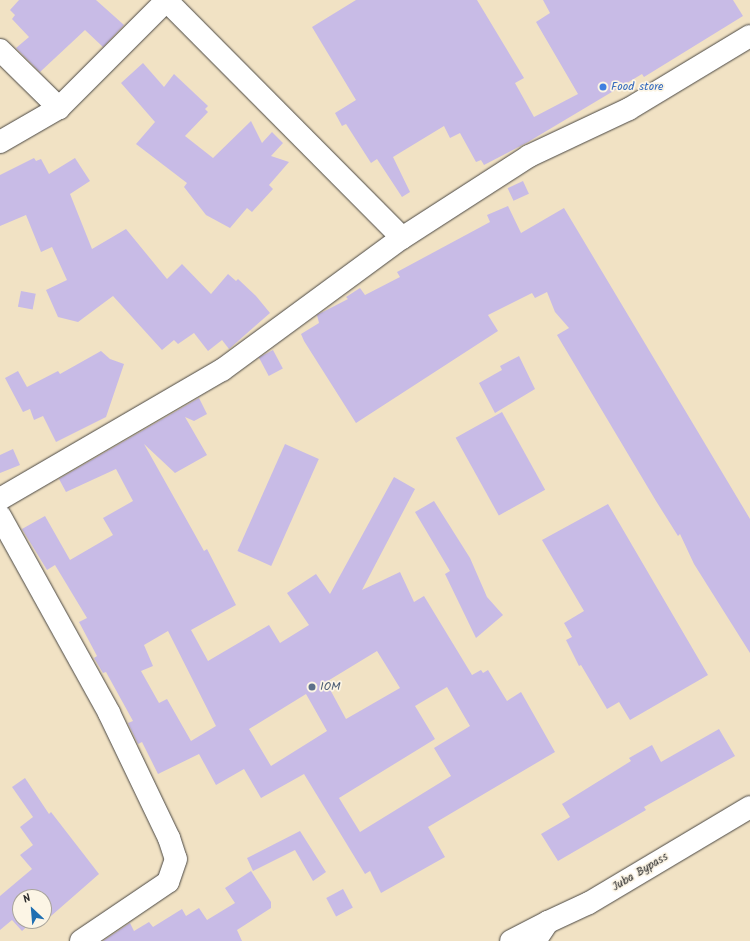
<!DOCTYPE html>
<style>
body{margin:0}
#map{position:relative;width:750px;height:941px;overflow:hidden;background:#f1e2c4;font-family:Kalam,sans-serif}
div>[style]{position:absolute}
.building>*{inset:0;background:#c8bbe6;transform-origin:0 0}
.roads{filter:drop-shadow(0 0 1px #494642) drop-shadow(0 0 1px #494642)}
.minor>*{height:22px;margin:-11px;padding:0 11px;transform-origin:11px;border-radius:11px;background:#fff}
.major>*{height:22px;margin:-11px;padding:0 11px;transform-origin:11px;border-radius:11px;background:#fff}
.dots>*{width:11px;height:11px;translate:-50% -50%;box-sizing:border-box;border:2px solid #fcf5e5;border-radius:50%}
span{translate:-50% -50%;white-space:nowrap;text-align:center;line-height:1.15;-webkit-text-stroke:3.5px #fcf5e5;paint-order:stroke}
.shop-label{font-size:12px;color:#366cbe}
.left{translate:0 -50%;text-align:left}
.service-label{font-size:12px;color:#4e5e75}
.street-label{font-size:12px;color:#2b2b2b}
.north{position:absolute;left:12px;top:889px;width:40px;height:40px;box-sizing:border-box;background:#fcf5e5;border:1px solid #a8a49b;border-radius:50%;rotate:334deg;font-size:11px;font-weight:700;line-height:16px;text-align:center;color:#2b2b2b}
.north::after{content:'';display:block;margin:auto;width:14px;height:18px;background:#1f6fb2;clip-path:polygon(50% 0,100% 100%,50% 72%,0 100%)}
</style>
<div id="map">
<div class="building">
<div style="clip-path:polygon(19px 0,96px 0,124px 25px,103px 47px,85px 30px,40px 72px,16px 48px,29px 37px,12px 19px,15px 15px,10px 10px)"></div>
<div style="clip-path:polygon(356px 0,477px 0,524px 78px,515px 83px,534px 117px,578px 94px,536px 22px,550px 13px,543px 0,733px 0,743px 16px,644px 77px,642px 74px,528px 142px,484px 165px,481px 160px,476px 162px,460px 133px,450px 138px,444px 126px,393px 157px,410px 192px,402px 197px,377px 159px,371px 163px,346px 124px,342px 126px,335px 113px,356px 100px,312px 27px)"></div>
<div style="clip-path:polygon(143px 63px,164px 87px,174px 74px,208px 106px,205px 109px,208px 112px,185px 136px,213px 158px,251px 121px,262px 143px,272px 132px,283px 143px,271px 156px,289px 162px,269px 185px,273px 189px,252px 212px,247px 208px,230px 228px,206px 215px,184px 187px,187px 183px,136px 144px,155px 122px,121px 83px)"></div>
<div style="clip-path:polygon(34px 158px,36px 161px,41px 159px,49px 174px,75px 158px,90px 181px,70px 194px,92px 249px,126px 229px,167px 279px,182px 264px,211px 294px,228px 274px,236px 281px,238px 279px,256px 296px,270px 313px,229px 349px,222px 340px,208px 351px,194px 333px,178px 344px,174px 340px,162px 350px,113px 296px,78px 322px,58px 317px,46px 290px,67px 280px,52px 247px,41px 252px,26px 215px,0 226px,0 175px)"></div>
<div style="left:523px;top:181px;width:14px;height:17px;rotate:65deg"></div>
<div style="clip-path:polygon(508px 206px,521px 233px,564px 208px,750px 519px,750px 653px,694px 564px,680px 534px,678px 536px,656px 501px,557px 335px,569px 328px,555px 312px,547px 292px,535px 298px,532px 293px,488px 315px,498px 331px,356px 423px,304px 341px,301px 334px,319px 323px,317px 315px,348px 299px,346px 297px,360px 288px,365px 295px,400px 277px,397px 272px,490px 222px,487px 215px)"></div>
<div style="left:21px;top:291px;width:15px;height:16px;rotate:11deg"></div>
<div style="left:273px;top:350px;width:21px;height:16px;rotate:62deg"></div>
<div style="clip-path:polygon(101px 351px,110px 359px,124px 364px,106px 417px,56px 442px,43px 416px,34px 420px,30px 409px,23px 412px,5px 378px,18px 371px,27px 387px,58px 371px,60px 374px)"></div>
<div style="clip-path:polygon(519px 356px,535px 389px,495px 413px,479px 383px,502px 370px,500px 366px)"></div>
<div style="clip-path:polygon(evenodd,199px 398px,207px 414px,194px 421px,185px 417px,207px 455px,175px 473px,144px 444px,194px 533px,204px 551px,207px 549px,236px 605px,191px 630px,208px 661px,269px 625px,280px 643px,309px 625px,287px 593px,316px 574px,330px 594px,394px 477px,415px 489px,362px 590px,400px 572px,414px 602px,424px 596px,472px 675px,481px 670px,483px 673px,488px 670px,507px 701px,521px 692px,555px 752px,428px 827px,445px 857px,381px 893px,370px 871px,365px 874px,304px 774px,261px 798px,244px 769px,216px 785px,199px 754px,158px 774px,142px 742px,138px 744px,128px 723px,133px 721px,106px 672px,103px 673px,94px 658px,97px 656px,79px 622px,87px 618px,55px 565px,47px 570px,22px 529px,45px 516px,70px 560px,113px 535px,103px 518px,133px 501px,116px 469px,66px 492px,59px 479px,199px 398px,168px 631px,216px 726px,191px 741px,167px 699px,159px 703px,141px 671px,153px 666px,144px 645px,168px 631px,199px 398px,377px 651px,400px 688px,346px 719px,326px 682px,377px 651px,199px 398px,447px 687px,470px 726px,434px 748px,451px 776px,360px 832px,339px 798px,435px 739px,415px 706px,447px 687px,199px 398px,306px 694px,327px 731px,271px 766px,249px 729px,306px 694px)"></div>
<div style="left:502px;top:412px;width:89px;height:53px;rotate:61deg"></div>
<div style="left:285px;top:444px;width:37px;height:117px;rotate:24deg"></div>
<div style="clip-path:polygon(13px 449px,20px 465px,0 473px,0 455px)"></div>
<div style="clip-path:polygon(434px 501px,470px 558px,487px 597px,503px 615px,476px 638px,445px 574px,450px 571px,415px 512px)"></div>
<div style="clip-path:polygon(608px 504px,708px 675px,630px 720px,619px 702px,607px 709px,581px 665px,579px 666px,566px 640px,572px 637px,564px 623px,584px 611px,542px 540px)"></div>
<div style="clip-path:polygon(719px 729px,735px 756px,644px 807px,646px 810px,558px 861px,541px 834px,570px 817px,562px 804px,631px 761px,629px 758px,652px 745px,661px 762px)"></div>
<div style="clip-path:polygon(25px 778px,49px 814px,51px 812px,99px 874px,51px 916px,44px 911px,44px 897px,20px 897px,20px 921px,33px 921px,22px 931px,12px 920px,0 930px,0 896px,32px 869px,20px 855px,33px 845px,20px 827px,33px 817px,12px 787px)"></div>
<div style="clip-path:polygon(300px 831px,326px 872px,313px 881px,295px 850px,253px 871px,247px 858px)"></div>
<div style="clip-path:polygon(251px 871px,271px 902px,271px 908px,237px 930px,242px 941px,103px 941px,130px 923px,134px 931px,149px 922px,153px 927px,182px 909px,186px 916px,199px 908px,207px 920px,235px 903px,225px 888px)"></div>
<div style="left:343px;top:889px;width:21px;height:19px;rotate:62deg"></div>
</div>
<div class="roads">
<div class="minor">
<div style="left:166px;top:0;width:335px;rotate:45.2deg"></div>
<div style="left:0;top:50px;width:83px;rotate:44.5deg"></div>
<div style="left:0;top:142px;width:68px;rotate:-30deg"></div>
<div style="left:59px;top:108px;width:153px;rotate:-45deg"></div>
<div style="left:0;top:499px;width:257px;rotate:-30.2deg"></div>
<div style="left:222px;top:370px;width:223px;rotate:-36.3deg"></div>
<div style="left:402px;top:238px;width:151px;rotate:-32.8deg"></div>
<div style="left:529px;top:156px;width:110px;rotate:-25.2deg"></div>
<div style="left:629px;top:109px;width:141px;rotate:-31.1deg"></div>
<div style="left:0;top:516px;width:225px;rotate:61deg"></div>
<div style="left:109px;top:713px;width:139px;rotate:64.4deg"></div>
<div style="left:169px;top:838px;width:22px;rotate:72deg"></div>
<div style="left:176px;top:859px;width:24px;rotate:109deg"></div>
<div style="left:168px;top:882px;width:105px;rotate:145.9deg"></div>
<div style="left:511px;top:941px;width:42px;rotate:-27.2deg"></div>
</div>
<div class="major">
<div style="left:535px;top:941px;width:23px;rotate:-56deg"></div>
<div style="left:548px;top:922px;width:45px;rotate:-24.9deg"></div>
<div style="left:589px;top:903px;width:187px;rotate:-30.8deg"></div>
</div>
</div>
<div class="dots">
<div style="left:603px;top:87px;background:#3f7fe0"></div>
<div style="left:312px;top:687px;background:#5c6f8a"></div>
</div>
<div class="shop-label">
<span class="left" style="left:611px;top:87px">Food store</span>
</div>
<div class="service-label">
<span class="left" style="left:320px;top:687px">IOM</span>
</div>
<div class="street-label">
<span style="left:640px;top:872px;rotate:-31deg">Juba Bypass</span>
</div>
<div class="north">N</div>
</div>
